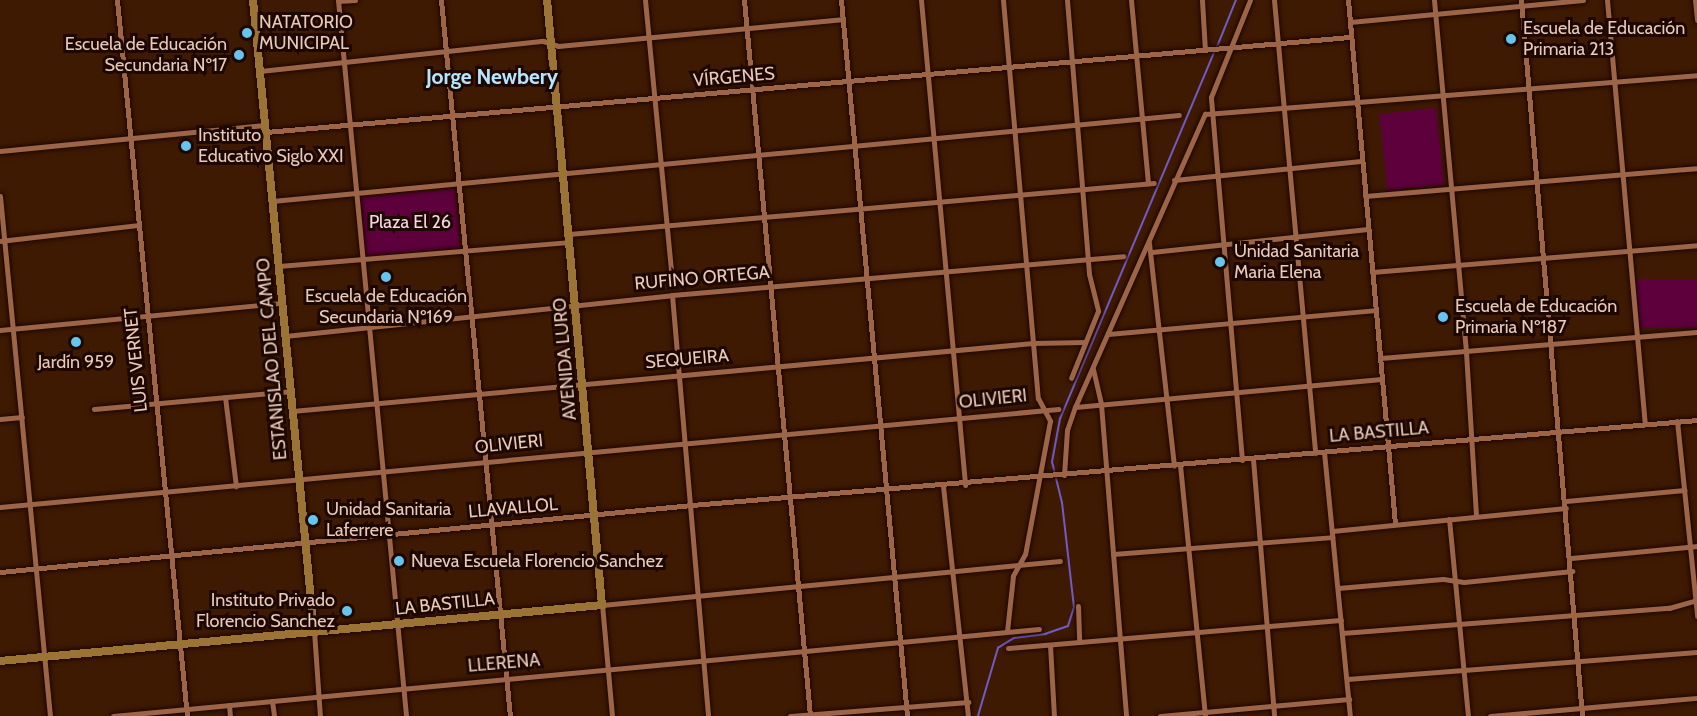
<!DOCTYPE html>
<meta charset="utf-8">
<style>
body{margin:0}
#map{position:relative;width:1697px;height:716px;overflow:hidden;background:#3e1a03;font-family:Cabin,sans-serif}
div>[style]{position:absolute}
.green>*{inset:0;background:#5e003c;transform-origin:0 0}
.stream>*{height:1.5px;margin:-0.75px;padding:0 0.75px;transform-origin:0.75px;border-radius:0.75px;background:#705bc2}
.roads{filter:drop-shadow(0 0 2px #1f0600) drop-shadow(0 0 2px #1f0600)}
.street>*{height:5px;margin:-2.5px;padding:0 2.5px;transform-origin:2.5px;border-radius:2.5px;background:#9c6547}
.secondary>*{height:8px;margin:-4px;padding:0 4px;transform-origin:4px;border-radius:4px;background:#9a7335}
.dots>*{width:16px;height:16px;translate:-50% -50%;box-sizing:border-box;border:3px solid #1d0801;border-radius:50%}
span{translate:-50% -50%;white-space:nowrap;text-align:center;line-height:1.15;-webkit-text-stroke:6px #1d0801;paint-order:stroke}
.poi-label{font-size:18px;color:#e9caba}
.left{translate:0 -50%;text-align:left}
.right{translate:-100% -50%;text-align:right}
.street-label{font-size:18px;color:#e9caba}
.park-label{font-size:18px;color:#f5d7e5}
.quarter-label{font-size:21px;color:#b6e6fe;font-weight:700}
</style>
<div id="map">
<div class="green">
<div style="left:1436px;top:108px;width:77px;height:57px;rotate:84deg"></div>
<div style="left:455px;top:189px;width:59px;height:95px;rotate:85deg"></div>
<div style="left:1697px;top:279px;width:49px;height:61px;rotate:90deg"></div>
</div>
<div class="stream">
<div style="left:1217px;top:47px;width:51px;rotate:-68deg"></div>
<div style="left:1045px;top:634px;width:24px;rotate:-19deg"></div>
<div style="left:1068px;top:626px;width:19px;rotate:-72deg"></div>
<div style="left:1074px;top:608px;width:106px;rotate:-96.5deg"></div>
<div style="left:1062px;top:503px;width:42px;rotate:-103.7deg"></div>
<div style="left:1052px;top:462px;width:44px;rotate:-79.5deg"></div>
<div style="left:1060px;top:419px;width:399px;rotate:-67.2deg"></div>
<div style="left:978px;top:716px;width:71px;rotate:-73.6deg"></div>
<div style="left:998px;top:648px;width:19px;rotate:-32deg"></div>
<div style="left:1014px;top:638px;width:32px;rotate:-7deg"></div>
</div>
<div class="roads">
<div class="street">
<div style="left:117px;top:0;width:719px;rotate:84.42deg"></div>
<div style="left:338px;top:0;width:719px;rotate:84.57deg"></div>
<div style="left:441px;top:0;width:719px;rotate:84.5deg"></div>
<div style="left:645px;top:0;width:281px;rotate:84.5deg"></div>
<div style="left:744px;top:0;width:719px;rotate:84.73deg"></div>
<div style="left:841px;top:0;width:719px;rotate:84.73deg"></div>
<div style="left:921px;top:0;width:487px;rotate:84.8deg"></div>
<div style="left:1003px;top:0;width:400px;rotate:85deg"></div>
<div style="left:1038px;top:398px;width:26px;rotate:62deg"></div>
<div style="left:1050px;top:421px;width:135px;rotate:100.6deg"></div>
<div style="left:1025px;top:554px;width:25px;rotate:119deg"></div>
<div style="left:1013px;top:576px;width:55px;rotate:96.2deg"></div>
<div style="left:1067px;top:0;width:275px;rotate:85.4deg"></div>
<div style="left:1089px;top:274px;width:38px;rotate:76deg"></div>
<div style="left:1098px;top:311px;width:72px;rotate:111.9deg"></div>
<div style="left:1131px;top:0;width:184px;rotate:84.7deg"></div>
<div style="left:1202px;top:0;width:50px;rotate:86.6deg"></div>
<div style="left:1274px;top:0;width:455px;rotate:84.8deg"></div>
<div style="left:1348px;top:0;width:526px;rotate:84.87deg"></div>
<div style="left:1434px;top:0;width:353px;rotate:84.8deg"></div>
<div style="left:1466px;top:352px;width:164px;rotate:86.5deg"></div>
<div style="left:1521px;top:0;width:719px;rotate:85.13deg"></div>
<div style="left:1607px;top:0;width:425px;rotate:84.9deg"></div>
<div style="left:1695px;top:0;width:20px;rotate:84deg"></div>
<div style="left:338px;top:1px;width:17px;rotate:-3deg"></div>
<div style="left:1350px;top:22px;width:234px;rotate:-5.4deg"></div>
<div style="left:260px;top:71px;width:285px;rotate:-6.1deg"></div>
<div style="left:543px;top:41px;width:16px;rotate:18deg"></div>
<div style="left:558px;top:46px;width:285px;rotate:-5.4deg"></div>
<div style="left:266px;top:132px;width:1088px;rotate:-5.01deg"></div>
<div style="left:0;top:151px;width:266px;rotate:-5.6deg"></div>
<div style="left:1174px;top:180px;width:188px;rotate:-5.8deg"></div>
<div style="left:0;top:196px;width:522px;rotate:84.51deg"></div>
<div style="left:1365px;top:196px;width:333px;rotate:-4.8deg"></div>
<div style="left:272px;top:201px;width:911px;rotate:-5.42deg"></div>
<div style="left:569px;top:234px;width:587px;rotate:-4.98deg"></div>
<div style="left:0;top:241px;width:140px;rotate:-6.6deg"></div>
<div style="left:1149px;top:243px;width:224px;rotate:83.6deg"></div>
<div style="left:1152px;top:252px;width:217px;rotate:-6.1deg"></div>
<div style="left:278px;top:266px;width:292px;rotate:-4.7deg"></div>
<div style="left:1372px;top:272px;width:326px;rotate:-4.7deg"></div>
<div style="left:672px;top:295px;width:423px;rotate:85.1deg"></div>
<div style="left:0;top:330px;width:283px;rotate:-5.5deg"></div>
<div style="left:1108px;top:334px;width:269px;rotate:-5.1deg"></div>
<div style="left:285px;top:336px;width:389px;rotate:-6deg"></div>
<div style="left:672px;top:295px;width:453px;rotate:-4.9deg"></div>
<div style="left:1380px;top:358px;width:318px;rotate:-4.7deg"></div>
<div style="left:1093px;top:369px;width:36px;rotate:77deg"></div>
<div style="left:1101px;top:404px;width:313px;rotate:85.4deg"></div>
<div style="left:225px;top:397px;width:90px;rotate:83deg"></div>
<div style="left:1075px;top:407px;width:308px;rotate:-5.2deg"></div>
<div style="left:94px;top:409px;width:197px;rotate:-5.2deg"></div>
<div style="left:292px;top:411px;width:744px;rotate:-5.24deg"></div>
<div style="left:1033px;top:343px;width:52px;rotate:-1.1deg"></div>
<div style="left:0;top:419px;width:22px;rotate:-5deg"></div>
<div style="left:1677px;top:421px;width:196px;rotate:84.1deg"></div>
<div style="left:1324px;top:452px;width:265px;rotate:84.4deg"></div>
<div style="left:1253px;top:459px;width:258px;rotate:85.3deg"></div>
<div style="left:1242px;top:460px;width:364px;rotate:-94.9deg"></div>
<div style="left:1211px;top:97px;width:105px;rotate:-68.1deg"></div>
<div style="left:1180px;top:465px;width:252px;rotate:84.3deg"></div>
<div style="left:1064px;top:475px;width:45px;rotate:-86.2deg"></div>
<div style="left:1067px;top:430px;width:24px;rotate:-71deg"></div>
<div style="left:1075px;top:407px;width:321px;rotate:-66.1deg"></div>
<div style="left:1205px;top:114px;width:494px;rotate:-4.5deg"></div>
<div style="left:943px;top:486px;width:230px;rotate:83.8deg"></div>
<div style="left:1566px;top:501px;width:119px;rotate:-5.3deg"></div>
<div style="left:0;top:507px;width:1063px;rotate:-5.29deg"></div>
<div style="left:1449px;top:519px;width:198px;rotate:84.5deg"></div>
<div style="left:1332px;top:531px;width:235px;rotate:-5.6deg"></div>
<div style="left:1113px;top:554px;width:220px;rotate:-4.4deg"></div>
<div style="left:1571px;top:558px;width:127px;rotate:-5.4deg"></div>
<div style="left:0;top:572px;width:695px;rotate:-5.53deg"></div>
<div style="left:692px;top:505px;width:1009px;rotate:-4.83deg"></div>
<div style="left:1338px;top:588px;width:105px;rotate:-4.9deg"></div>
<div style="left:1443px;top:579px;width:21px;rotate:8deg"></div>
<div style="left:1464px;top:582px;width:109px;rotate:-5.8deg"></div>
<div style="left:1078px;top:606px;width:36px;rotate:88deg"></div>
<div style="left:314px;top:631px;width:85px;rotate:86deg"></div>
<div style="left:1342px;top:633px;width:328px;rotate:-4.4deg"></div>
<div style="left:1669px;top:608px;width:26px;rotate:-16deg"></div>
<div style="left:1050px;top:645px;width:71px;rotate:86.8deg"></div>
<div style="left:1008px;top:648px;width:334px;rotate:-4.8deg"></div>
<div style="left:1347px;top:679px;width:351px;rotate:-4.4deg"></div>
<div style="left:272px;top:701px;width:15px;rotate:82deg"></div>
<div style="left:229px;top:705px;width:11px;rotate:85deg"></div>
<div style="left:113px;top:716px;width:930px;rotate:-5.37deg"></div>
<div style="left:612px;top:716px;width:111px;rotate:-95.1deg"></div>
<div style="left:602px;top:605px;width:460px;rotate:-5.5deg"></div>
<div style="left:790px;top:716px;width:179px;rotate:-4.5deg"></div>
<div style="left:1160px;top:716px;width:190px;rotate:-5.1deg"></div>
<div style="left:1490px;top:716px;width:208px;rotate:-5deg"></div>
</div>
<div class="secondary">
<div style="left:253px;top:0;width:634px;rotate:84.48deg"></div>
<div style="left:0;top:661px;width:605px;rotate:-5.31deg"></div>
<div style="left:602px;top:605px;width:607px;rotate:-95.19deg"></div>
</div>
</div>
<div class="dots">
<div style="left:247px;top:33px;background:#66c4ef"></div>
<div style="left:1511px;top:39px;background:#66c4ef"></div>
<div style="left:239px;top:55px;background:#66c4ef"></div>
<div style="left:186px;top:146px;background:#66c4ef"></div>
<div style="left:1220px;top:262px;background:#66c4ef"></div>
<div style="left:386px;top:277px;background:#66c4ef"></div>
<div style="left:1443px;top:317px;background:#66c4ef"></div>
<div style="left:76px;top:342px;background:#66c4ef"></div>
<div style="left:313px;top:520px;background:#66c4ef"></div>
<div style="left:399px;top:561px;background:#66c4ef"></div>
<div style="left:347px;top:611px;background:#66c4ef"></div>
</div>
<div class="poi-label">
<span class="left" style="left:259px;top:33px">NATATORIO<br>MUNICIPAL</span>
<span class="left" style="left:1523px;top:39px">Escuela de Educación<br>Primaria 213</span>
<span class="right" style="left:227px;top:55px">Escuela de Educación<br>Secundaria Nº17</span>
<span class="left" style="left:198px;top:146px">Instituto<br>Educativo Siglo XXI</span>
<span class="left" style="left:1234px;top:262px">Unidad Sanitaria<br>Maria Elena</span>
<span style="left:386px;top:307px">Escuela de Educación<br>Secundaria Nº169</span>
<span class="left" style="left:1455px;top:317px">Escuela de Educación<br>Primaria Nº187</span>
<span style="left:76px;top:362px">Jardín 959</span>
<span class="left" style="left:326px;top:520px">Unidad Sanitaria<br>Laferrere</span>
<span class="left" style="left:411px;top:561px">Nueva Escuela Florencio Sanchez</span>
<span class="right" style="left:335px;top:611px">Instituto Privado<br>Florencio Sanchez</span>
</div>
<div class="street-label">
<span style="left:734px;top:77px;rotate:-5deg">VÍRGENES</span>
<span style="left:702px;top:278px;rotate:-5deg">RUFINO ORTEGA</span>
<span style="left:272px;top:359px;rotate:-95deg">ESTANISLAO DEL CAMPO</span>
<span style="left:565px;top:359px;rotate:-95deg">AVENIDA LURO</span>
<span style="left:687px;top:359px;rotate:-5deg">SEQUEIRA</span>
<span style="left:136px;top:360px;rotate:-96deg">LUIS VERNET</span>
<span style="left:993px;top:399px;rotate:-6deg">OLIVIERI</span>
<span style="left:1379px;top:432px;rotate:-5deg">LA BASTILLA</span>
<span style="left:509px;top:444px;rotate:-6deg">OLIVIERI</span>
<span style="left:513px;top:508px;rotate:-5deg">LLAVALLOL</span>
<span style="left:445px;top:604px;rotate:-6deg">LA BASTILLA</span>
<span style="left:504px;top:663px;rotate:-5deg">LLERENA</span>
</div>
<div class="park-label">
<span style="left:410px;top:222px">Plaza El 26</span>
</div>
<div class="quarter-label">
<span style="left:492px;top:77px">Jorge Newbery</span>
</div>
</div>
